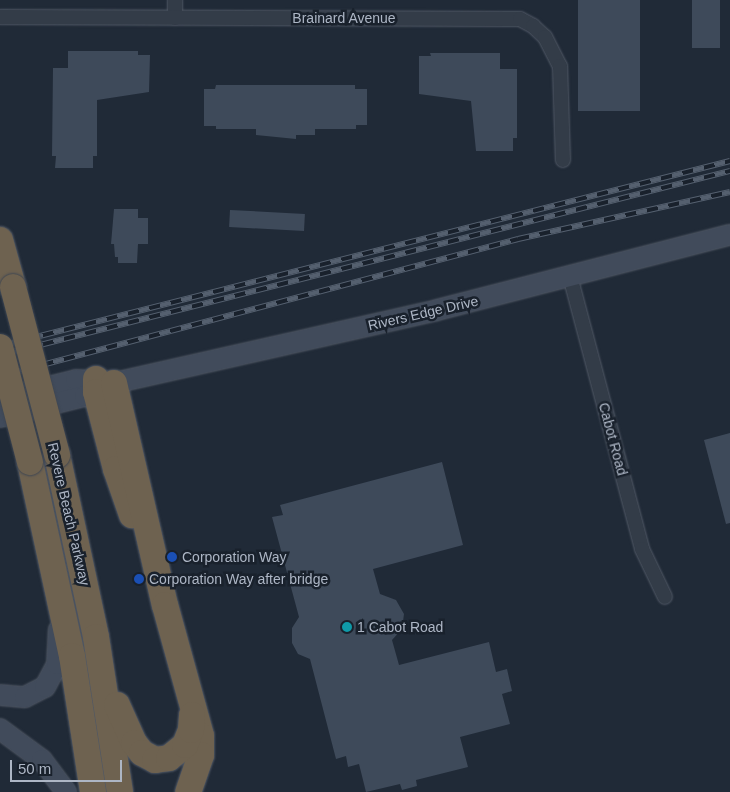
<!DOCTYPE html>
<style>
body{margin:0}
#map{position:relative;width:730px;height:792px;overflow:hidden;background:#202a37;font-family:Helvetica,sans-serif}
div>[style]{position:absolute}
.building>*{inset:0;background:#3e4a5a;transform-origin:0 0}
.roads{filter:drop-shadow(0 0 1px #515966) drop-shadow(0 0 1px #515966)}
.street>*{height:14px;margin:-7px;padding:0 7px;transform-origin:7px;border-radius:7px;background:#333c48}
.secondary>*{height:20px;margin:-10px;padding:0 10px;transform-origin:10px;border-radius:10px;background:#414b5b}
.highway>*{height:26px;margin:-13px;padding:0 13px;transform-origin:13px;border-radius:13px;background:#6e6250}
.rail>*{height:5.5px;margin-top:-2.75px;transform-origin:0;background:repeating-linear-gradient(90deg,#19212c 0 11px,#55606f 0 22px);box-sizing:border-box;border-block:1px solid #55606f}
.bridges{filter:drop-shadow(0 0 1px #3e4652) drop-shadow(0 0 1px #3e4652)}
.highway-bridge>*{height:26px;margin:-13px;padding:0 13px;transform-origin:13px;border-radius:13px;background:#6e6250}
.dots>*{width:14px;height:14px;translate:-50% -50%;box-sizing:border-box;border:2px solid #19212c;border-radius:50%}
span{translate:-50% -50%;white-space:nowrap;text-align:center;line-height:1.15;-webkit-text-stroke:5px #19212c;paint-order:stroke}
.street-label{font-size:14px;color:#adb6c5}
.poi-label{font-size:14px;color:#adb6c5}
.left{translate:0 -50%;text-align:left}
.scale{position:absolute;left:10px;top:760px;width:112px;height:22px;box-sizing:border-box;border:2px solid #adb6c5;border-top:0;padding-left:6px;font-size:15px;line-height:18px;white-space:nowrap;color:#adb6c5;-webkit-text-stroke:4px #19212c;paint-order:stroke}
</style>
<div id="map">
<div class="building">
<div style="left:578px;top:0;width:62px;height:111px"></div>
<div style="left:692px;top:0;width:28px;height:48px"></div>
<div style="clip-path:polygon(68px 51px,138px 51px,138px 55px,150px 55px,149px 92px,97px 100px,97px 156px,93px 156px,93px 168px,55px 168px,56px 156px,52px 156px,53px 68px,68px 68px)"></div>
<div style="clip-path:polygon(430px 53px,500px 53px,500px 69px,517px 69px,517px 138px,513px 138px,513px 151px,476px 151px,471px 101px,419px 94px,419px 56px,431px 56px)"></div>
<div style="clip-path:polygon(216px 85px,355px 85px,355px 89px,367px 89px,367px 125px,356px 125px,356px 129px,315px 129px,315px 135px,296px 135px,296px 139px,256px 135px,256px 129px,216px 129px,216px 126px,204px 126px,204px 89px,215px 89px)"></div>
<div style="clip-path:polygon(114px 209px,138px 209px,138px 218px,148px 218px,148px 244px,138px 244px,137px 263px,118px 263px,118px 257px,115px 257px,114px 244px,111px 244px)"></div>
<div style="left:230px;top:210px;width:75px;height:17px;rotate:3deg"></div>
<div style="clip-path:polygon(730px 433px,730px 523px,726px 524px,704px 440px)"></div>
<div style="clip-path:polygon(442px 462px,463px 545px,373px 569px,380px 594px,396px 600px,404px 614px,402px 629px,392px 640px,399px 665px,489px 642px,496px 672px,507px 669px,512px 691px,502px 694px,510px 724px,460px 737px,468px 767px,416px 780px,417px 786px,402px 790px,400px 784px,366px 792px,359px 764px,348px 767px,346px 756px,336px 759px,310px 659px,298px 654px,292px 643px,292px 628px,299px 617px,272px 517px,283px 515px,280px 505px)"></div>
</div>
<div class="roads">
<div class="street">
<div style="left:175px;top:0;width:18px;rotate:90deg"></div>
<div style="left:0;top:17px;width:520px;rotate:0.22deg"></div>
<div style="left:520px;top:19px;width:15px;rotate:28deg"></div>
<div style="left:533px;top:26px;width:16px;rotate:43deg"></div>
<div style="left:545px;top:37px;width:33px;rotate:63deg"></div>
<div style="left:560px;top:66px;width:94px;rotate:88.2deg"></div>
<div style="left:570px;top:276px;width:282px;rotate:75.2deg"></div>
<div style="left:642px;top:549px;width:53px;rotate:64.4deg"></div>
</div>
<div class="secondary">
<div style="left:0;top:399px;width:78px;rotate:-14deg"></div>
<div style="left:76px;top:380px;width:34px;rotate:3deg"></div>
<div style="left:0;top:417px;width:88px;rotate:-13.9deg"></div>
<div style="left:85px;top:396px;width:32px;rotate:-24deg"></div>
<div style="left:114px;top:383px;width:331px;rotate:-12.7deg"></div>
<div style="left:437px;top:310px;width:302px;rotate:-14.4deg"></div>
<div style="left:0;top:695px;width:25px;rotate:5deg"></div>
<div style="left:25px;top:697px;width:22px;rotate:-27deg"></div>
<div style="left:45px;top:687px;width:26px;rotate:-62deg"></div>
<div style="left:57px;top:664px;width:34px;rotate:-87deg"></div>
<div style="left:0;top:729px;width:52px;rotate:36.4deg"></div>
<div style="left:42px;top:760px;width:40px;rotate:53deg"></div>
</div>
<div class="highway">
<div style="left:0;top:240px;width:49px;rotate:74.5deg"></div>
<div style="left:96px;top:379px;width:13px;rotate:90deg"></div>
<div style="left:96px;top:392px;width:80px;rotate:75.4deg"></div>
<div style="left:116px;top:469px;width:49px;rotate:70.8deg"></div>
<div style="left:114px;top:383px;width:228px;rotate:77.1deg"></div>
<div style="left:165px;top:605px;width:136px;rotate:74.6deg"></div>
<div style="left:201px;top:736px;width:19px;rotate:90deg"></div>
<div style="left:201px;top:755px;width:39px;rotate:109deg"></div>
<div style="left:57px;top:455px;width:186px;rotate:77.9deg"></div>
<div style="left:96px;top:637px;width:157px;rotate:81.2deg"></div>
<div style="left:30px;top:462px;width:198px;rotate:77.8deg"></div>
<div style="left:72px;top:656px;width:138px;rotate:81.2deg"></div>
<div style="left:117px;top:705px;width:42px;rotate:65.9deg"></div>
<div style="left:134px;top:743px;width:13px;rotate:51deg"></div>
<div style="left:142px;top:753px;width:15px;rotate:28deg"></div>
<div style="left:155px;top:760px;width:14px;rotate:-8deg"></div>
<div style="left:169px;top:758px;width:21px;rotate:-39deg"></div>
<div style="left:185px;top:745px;width:16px;rotate:-68deg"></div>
<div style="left:191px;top:730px;width:15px;rotate:-86deg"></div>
</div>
</div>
<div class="rail">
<div style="left:0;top:346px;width:753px;rotate:-14.22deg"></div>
<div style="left:0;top:355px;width:753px;rotate:-14.15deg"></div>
<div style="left:0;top:376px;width:536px;rotate:-14.81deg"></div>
<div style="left:518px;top:239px;width:217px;rotate:-12.5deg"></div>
</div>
<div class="bridges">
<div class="highway-bridge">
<div style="left:13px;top:287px;width:174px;rotate:75.3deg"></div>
<div style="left:0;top:347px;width:119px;rotate:75.4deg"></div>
</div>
</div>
<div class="dots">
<div style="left:172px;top:557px;background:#1a4fb4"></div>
<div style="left:139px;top:579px;background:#1a4fb4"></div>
<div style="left:347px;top:627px;background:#0f9aa8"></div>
</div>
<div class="street-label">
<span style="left:344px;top:18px">Brainard Avenue</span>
<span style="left:423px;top:313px;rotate:-13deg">Rivers Edge Drive</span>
<span style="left:613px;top:439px;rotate:75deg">Cabot Road</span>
<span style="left:69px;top:514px;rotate:77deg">Revere Beach Parkway</span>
</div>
<div class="poi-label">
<span class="left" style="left:182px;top:557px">Corporation Way</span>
<span class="left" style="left:149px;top:579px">Corporation Way after bridge</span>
<span class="left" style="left:357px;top:627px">1 Cabot Road</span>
</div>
<div class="scale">50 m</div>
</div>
